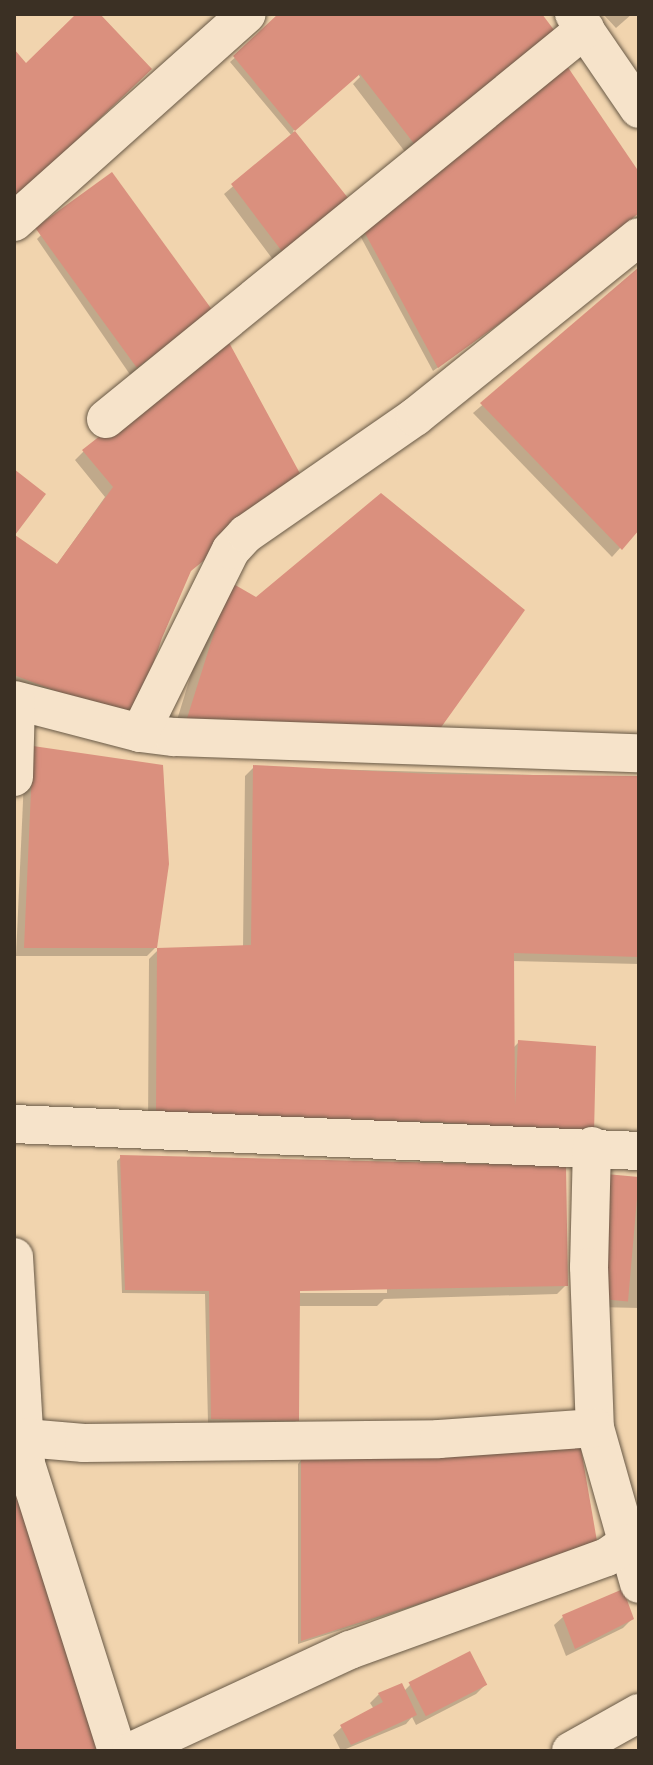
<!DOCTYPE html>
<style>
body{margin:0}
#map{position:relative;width:653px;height:1765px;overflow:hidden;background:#f1d4ae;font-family:"IM FELL Double Pica",serif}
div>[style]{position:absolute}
.shadow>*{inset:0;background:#0003}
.building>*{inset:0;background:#da907e;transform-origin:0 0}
.roads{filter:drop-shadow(0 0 2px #685946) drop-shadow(0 0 2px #685946)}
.minor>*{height:38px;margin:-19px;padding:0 19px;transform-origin:19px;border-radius:19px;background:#f6e3ca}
span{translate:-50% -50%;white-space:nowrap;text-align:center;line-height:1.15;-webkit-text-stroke:6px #f6e3ca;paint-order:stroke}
.frame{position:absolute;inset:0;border:16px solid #3b3024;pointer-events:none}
</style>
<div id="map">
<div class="shadow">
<div style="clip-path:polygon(284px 14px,539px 14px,409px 157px,353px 84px,360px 77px,358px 74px,293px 131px,346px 198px,274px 261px,224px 194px,292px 136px,230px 62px)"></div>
<div style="clip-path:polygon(603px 14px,632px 14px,616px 28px)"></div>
<div style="clip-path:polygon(639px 174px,639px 211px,515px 312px,433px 371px,357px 230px)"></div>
<div style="clip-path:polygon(41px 235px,210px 312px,131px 376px,37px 239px)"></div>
<div style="clip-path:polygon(639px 271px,639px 527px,612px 557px,473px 413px)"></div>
<div style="clip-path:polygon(84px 451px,188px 572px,161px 638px,133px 720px,14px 686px,14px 537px,56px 566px,105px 497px,75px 460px)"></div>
<div style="clip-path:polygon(214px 600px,420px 748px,169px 746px)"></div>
<div style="clip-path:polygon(25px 757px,156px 947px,147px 956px,16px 956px)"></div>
<div style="clip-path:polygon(254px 767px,639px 778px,639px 964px,512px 961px,513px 1048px,519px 1042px,592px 1133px,148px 1126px,149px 959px,158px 950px,243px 947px,245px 776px)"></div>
<div style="clip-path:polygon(evenodd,121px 1157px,566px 1285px,557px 1294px,384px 1299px,377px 1306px,298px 1306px,297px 1420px,293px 1424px,208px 1423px,205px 1294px,122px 1293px,117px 1161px,121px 1157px,298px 1289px,387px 1289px,387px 1293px,298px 1293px,298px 1289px)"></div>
<div style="clip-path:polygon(639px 1179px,639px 1308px,596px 1307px)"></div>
<div style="clip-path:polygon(302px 1459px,482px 1584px,298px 1644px,298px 1464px)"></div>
<div style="clip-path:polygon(563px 1617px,632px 1619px,623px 1628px,566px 1656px,554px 1625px)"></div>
<div style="clip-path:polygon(410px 1685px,485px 1685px,476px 1694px,416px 1725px,412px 1717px,406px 1724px,341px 1751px,333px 1735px,342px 1727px,374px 1709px,370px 1703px,379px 1694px,404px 1691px)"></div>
</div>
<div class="building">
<div style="clip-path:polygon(76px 14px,100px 14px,152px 69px,14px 200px,14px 49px,26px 63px)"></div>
<div style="clip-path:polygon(278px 14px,542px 14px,557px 34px,419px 150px,360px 74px,295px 131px,348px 198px,284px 254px,231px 184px,295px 131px,233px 56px)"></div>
<div style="clip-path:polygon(565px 63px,639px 172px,639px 213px,521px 308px,438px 368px,360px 224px)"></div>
<div style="left:112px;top:172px;width:173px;height:95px;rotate:54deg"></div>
<div style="clip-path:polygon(639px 267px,639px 530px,622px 550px,480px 403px)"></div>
<div style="clip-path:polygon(226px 337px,303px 479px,191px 571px,162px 638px,134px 721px,14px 675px,14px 469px,46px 494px,15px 535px,57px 564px,113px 487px,82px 450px)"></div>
<div style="clip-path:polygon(381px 493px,525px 610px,437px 733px,183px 731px,230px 582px,256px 597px)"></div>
<div style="clip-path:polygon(33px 746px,163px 765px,169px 864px,157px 948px,24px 948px)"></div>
<div style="clip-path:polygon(253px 765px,431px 774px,639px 776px,639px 957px,514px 953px,515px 1106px,518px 1040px,596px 1046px,594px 1134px,437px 1122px,156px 1118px,157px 948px,251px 945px)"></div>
<div style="clip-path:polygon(120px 1155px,566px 1166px,568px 1286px,300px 1291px,299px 1421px,211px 1419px,209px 1291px,125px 1290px)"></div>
<div style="left:606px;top:1174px;width:33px;height:125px;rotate:5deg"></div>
<div style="clip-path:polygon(580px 1443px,598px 1547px,301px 1641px,301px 1457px)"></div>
<div style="clip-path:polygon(14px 1466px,99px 1748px,93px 1751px,14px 1751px)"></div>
<div style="clip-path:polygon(623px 1589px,634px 1619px,575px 1649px,562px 1615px)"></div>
<div style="left:470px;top:1651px;width:38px;height:69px;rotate:63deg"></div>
<div style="clip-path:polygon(402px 1683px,417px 1715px,351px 1745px,340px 1725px,383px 1702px,378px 1693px)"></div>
</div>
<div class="roads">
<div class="minor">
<div style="left:574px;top:14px;width:115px;rotate:55.6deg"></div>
<div style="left:14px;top:222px;width:312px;rotate:-41.8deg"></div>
<div style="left:106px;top:419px;width:618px;rotate:-39.15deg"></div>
<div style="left:14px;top:700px;width:130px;rotate:14.7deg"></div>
<div style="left:140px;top:733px;width:34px;rotate:7deg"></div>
<div style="left:174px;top:737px;width:465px;rotate:2deg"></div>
<div style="left:140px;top:733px;width:204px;rotate:-63.6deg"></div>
<div style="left:231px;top:550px;width:22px;rotate:-47deg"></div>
<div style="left:246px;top:534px;width:206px;rotate:-34.7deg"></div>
<div style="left:415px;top:417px;width:287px;rotate:-38.8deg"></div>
<div style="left:14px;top:777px;width:76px;rotate:-88.5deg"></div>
<div style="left:14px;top:1124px;width:626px;rotate:2.47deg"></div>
<div style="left:592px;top:1146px;width:121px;rotate:91.4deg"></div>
<div style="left:589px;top:1267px;width:161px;rotate:87.9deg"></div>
<div style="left:595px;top:1428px;width:162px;rotate:74.2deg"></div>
<div style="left:14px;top:1257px;width:207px;rotate:86.7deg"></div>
<div style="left:26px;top:1464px;width:301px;rotate:72.4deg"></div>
<div style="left:14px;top:1437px;width:70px;rotate:4.9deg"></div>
<div style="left:84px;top:1443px;width:355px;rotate:-0.6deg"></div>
<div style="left:439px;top:1439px;width:156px;rotate:-4deg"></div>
<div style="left:132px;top:1751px;width:240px;rotate:-24.9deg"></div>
<div style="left:350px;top:1650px;width:273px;rotate:-19.9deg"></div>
<div style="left:607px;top:1557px;width:24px;rotate:-35deg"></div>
<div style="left:571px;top:1751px;width:78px;rotate:-29.2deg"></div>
</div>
</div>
<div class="frame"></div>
</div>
